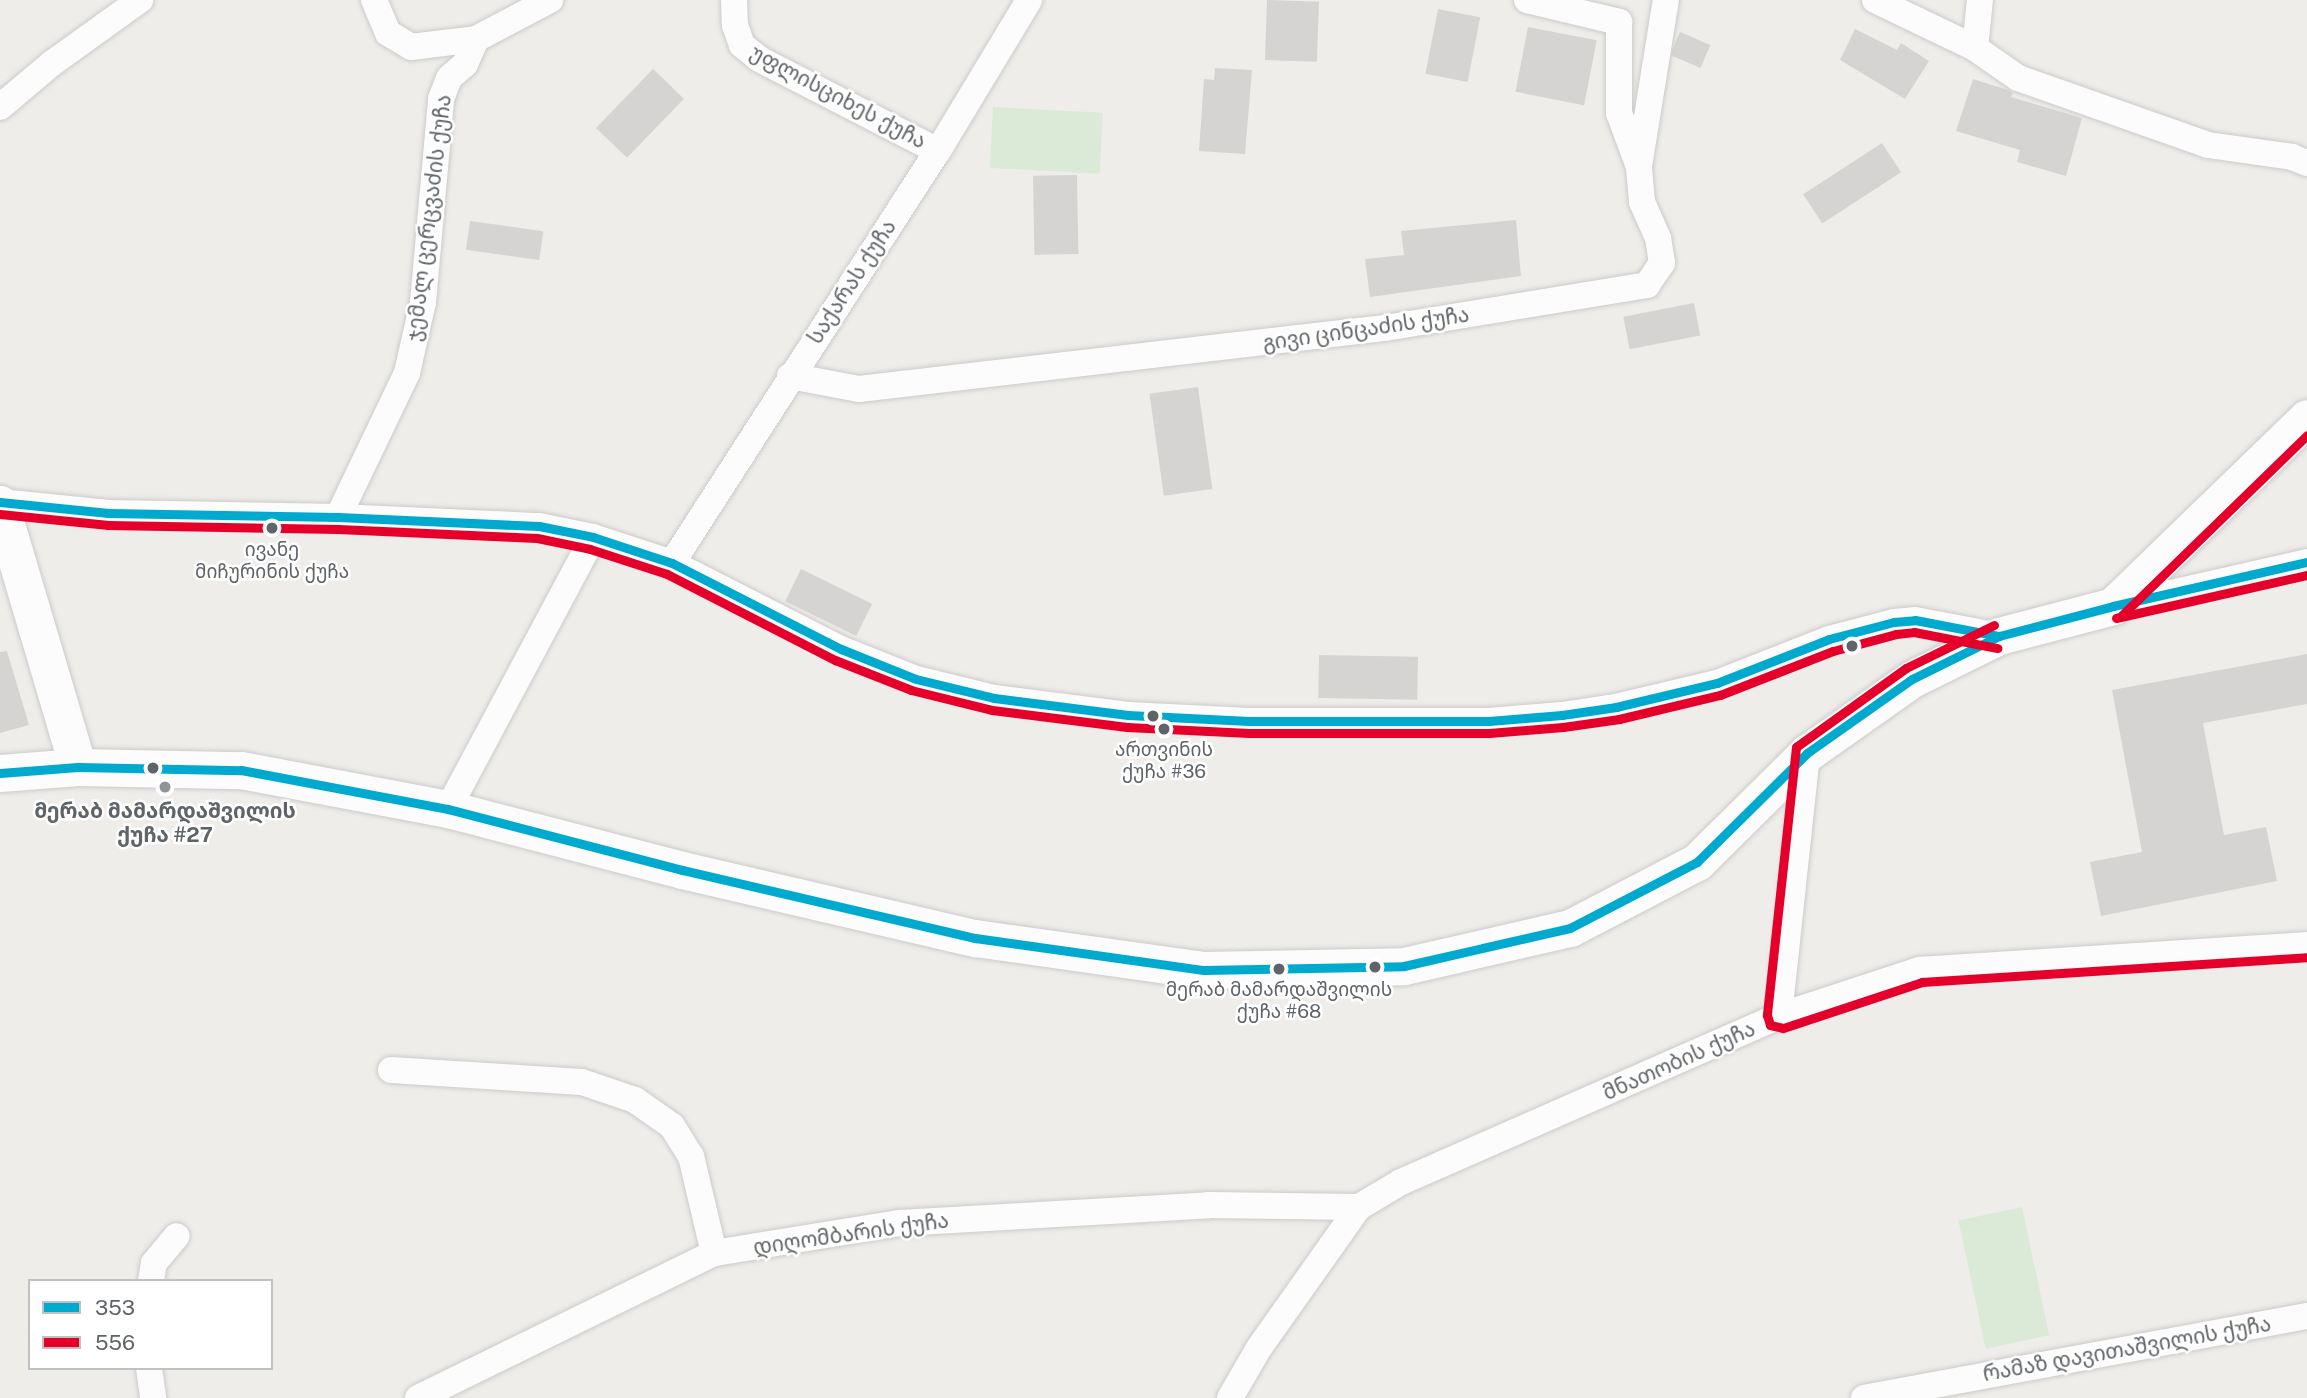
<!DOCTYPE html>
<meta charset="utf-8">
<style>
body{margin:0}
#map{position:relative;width:2307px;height:1398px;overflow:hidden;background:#efedea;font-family:"Public Sans","Noto Sans Georgian",sans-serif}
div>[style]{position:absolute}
.green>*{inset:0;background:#daead6;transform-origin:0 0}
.building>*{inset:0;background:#d6d4d3;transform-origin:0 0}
.roads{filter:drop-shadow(0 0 2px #cbcbca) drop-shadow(0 0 2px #cbcbca)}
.street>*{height:26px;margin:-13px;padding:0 13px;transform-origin:13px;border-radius:13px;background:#fdfcfc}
.secondary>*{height:37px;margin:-18.5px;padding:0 18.5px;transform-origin:18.5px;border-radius:18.5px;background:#fdfcfc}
.bus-1>*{height:9px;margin:-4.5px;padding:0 4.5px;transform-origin:4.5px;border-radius:4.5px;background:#00a9ce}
.bus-2>*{height:9px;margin:-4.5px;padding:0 4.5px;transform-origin:4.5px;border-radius:4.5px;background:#e4002b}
.dots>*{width:19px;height:19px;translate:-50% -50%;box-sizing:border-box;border:4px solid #fff;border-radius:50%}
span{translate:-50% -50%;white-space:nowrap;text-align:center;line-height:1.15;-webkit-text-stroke:5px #fff;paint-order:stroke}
.bus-label{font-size:19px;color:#5f6468}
.street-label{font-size:21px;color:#5f6468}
.poi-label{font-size:21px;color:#5f6468;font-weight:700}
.legend{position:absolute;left:28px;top:1279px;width:245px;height:91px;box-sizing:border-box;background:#fff;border:2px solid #bfc1c3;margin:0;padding:9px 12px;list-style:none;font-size:21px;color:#5f6468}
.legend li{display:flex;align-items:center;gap:14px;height:35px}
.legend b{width:35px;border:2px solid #bfc1c3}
</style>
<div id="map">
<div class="green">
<div style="left:993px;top:107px;width:110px;height:61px;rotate:3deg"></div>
<div style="left:2022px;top:1207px;width:131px;height:65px;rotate:78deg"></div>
</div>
<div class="building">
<div style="left:1267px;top:0;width:52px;height:60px;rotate:2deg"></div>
<div style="left:1438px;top:9px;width:43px;height:66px;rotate:11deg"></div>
<div style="left:1528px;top:27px;width:70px;height:66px;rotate:11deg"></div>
<div style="clip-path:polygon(1855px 29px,1897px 50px,1901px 43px,1929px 61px,1905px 99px,1840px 60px)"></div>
<div style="left:1680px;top:32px;width:33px;height:25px;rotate:23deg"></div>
<div style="clip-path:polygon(1215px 68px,1252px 70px,1245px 154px,1199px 151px,1204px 79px,1214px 80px)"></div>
<div style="left:653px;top:69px;width:43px;height:82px;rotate:44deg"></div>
<div style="clip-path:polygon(1973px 79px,2008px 90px,2013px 93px,2011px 97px,2082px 118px,2066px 176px,2017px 162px,2020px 150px,1956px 131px)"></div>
<div style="left:1882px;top:143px;width:35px;height:94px;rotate:57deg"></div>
<div style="left:1077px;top:175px;width:79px;height:44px;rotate:89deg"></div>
<div style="clip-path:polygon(1516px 220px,1521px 276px,1370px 297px,1365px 259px,1404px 255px,1401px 231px)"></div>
<div style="left:470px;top:221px;width:74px;height:29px;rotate:8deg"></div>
<div style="left:1694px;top:303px;width:33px;height:72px;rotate:79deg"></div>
<div style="left:1198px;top:387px;width:103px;height:49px;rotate:82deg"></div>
<div style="left:801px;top:569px;width:79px;height:36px;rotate:26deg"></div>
<div style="clip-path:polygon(7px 651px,29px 725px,0 733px,0 652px)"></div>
<div style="clip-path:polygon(2307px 654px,2307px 704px,2203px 723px,2224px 835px,2266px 827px,2277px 881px,2101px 916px,2090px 862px,2142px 852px,2112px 690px)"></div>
<div style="left:1319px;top:655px;width:99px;height:43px;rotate:1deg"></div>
</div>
<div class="roads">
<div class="street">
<div style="left:374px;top:0;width:36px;rotate:67deg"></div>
<div style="left:388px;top:33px;width:27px;rotate:31deg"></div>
<div style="left:411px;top:47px;width:65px;rotate:-7deg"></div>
<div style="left:476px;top:39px;width:84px;rotate:-27.8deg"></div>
<div style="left:734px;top:0;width:25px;rotate:88deg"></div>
<div style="left:735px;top:25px;width:21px;rotate:71deg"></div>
<div style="left:742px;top:45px;width:22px;rotate:39deg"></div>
<div style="left:759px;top:59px;width:201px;rotate:27.2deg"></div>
<div style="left:1527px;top:0;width:95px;rotate:13.4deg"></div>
<div style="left:1619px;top:22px;width:91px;rotate:90deg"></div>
<div style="left:1619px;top:113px;width:54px;rotate:69.6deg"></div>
<div style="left:1875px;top:0;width:111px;rotate:25.6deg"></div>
<div style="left:1975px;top:48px;width:52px;rotate:34.9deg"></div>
<div style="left:2018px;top:78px;width:201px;rotate:19.4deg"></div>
<div style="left:2208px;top:145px;width:85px;rotate:8.1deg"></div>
<div style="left:2292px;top:157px;width:16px;rotate:22deg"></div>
<div style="left:1975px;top:48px;width:48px;rotate:-84.1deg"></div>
<div style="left:0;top:107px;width:67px;rotate:-40.1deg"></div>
<div style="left:51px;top:64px;width:110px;rotate:-35.7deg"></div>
<div style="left:790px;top:376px;width:70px;rotate:10.7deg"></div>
<div style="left:859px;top:389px;width:530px;rotate:-6.62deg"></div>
<div style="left:1385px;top:328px;width:266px;rotate:-9.3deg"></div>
<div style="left:1647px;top:285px;width:27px;rotate:-56deg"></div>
<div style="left:1662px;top:263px;width:25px;rotate:-99deg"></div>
<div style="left:1658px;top:238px;width:39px;rotate:-114deg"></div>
<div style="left:1642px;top:202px;width:36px;rotate:-95deg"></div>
<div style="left:1639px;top:166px;width:168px;rotate:-80.8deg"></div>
<div style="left:0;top:502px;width:109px;rotate:5.8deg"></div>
<div style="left:108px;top:513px;width:230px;rotate:1deg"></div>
<div style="left:338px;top:517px;width:201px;rotate:2.6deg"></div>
<div style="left:539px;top:526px;width:55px;rotate:11.5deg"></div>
<div style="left:593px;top:537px;width:83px;rotate:18.2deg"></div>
<div style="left:672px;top:563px;width:190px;rotate:27deg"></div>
<div style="left:841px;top:649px;width:81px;rotate:21.8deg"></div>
<div style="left:916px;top:679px;width:80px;rotate:13.7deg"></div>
<div style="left:994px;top:698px;width:135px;rotate:7.2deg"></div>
<div style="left:1128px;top:715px;width:121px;rotate:2.8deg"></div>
<div style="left:1249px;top:721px;width:240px"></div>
<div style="left:1489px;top:721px;width:73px;rotate:-4.7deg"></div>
<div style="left:1562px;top:715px;width:55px;rotate:-8.4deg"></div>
<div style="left:1616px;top:707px;width:104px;rotate:-13.4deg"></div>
<div style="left:1717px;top:683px;width:120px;rotate:-21.4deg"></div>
<div style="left:1829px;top:639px;width:67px;rotate:-14.7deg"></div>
<div style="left:1894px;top:622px;width:21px;rotate:-5deg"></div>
<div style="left:1915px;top:620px;width:86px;rotate:10.8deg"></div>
<div style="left:338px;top:517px;width:160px;rotate:-64.4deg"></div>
<div style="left:407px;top:373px;width:73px;rotate:-77.3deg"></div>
<div style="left:423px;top:302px;width:204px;rotate:-84.9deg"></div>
<div style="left:441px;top:99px;width:22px;rotate:-69deg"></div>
<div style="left:449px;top:78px;width:21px;rotate:-41deg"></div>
<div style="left:465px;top:64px;width:27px;rotate:-66deg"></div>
<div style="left:672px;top:563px;width:490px;rotate:-57.2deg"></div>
<div style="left:938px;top:151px;width:176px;rotate:-58.9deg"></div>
<div style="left:2114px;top:606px;width:198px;rotate:-12.8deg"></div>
<div style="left:448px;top:809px;width:308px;rotate:-61.9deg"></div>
<div style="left:1779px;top:1016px;width:264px;rotate:-83.9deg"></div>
<div style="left:391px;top:1070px;width:191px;rotate:3.6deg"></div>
<div style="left:582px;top:1082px;width:56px;rotate:18.8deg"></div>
<div style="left:635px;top:1100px;width:45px;rotate:35.1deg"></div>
<div style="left:672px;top:1126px;width:36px;rotate:58deg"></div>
<div style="left:691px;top:1156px;width:100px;rotate:76.7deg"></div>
<div style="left:151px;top:1281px;width:18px;rotate:-81deg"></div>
<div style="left:154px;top:1263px;width:35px;rotate:-50deg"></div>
<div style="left:149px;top:1368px;width:30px;rotate:82deg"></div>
<div style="left:418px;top:1398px;width:330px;rotate:-26.1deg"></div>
<div style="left:714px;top:1253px;width:188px;rotate:-9.2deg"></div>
<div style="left:900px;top:1223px;width:310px;rotate:-3.3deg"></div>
<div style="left:1209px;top:1205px;width:150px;rotate:0.8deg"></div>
<div style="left:1230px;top:1398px;width:58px;rotate:-59.9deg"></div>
<div style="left:1259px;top:1348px;width:173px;rotate:-54.7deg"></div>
<div style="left:1359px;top:1207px;width:49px;rotate:-30.8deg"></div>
<div style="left:1401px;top:1182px;width:413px;rotate:-23.7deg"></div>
<div style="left:1779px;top:1016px;width:148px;rotate:-18.1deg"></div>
<div style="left:1920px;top:970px;width:388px;rotate:-3.7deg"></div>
<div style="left:1864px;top:1398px;width:451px;rotate:-10.5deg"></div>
</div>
<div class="secondary">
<div style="left:0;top:504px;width:274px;rotate:73.5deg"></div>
<div style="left:0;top:773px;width:78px;rotate:-4.4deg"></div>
<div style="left:78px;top:767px;width:163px;rotate:1.1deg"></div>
<div style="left:241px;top:770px;width:211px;rotate:10.7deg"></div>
<div style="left:448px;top:809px;width:242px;rotate:14.6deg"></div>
<div style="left:682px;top:870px;width:301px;rotate:13.1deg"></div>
<div style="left:975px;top:938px;width:231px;rotate:8deg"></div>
<div style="left:1204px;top:970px;width:200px;rotate:-1.1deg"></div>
<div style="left:1404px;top:966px;width:170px;rotate:-12.9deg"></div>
<div style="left:1570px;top:928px;width:143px;rotate:-27.5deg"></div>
<div style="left:1697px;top:862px;width:155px;rotate:-44.7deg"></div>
<div style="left:1807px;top:753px;width:128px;rotate:-35.2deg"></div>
<div style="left:1912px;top:679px;width:97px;rotate:-26.3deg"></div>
<div style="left:1999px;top:636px;width:118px;rotate:-14.7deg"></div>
<div style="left:2113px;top:606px;width:270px;rotate:-44.1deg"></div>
</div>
</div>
<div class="bus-1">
<div style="left:0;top:502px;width:109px;rotate:5.8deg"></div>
<div style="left:108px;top:513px;width:230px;rotate:1deg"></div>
<div style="left:338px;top:517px;width:201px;rotate:2.6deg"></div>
<div style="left:539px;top:526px;width:55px;rotate:11.5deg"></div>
<div style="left:593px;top:537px;width:83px;rotate:18.2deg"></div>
<div style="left:672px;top:563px;width:190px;rotate:27deg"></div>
<div style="left:841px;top:649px;width:81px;rotate:21.8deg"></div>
<div style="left:916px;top:679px;width:80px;rotate:13.7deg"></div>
<div style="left:994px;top:698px;width:135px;rotate:7.2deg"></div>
<div style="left:1128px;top:715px;width:121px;rotate:2.8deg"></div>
<div style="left:1249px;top:721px;width:240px"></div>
<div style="left:1489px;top:721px;width:73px;rotate:-4.7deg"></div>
<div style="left:1562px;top:715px;width:55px;rotate:-8.4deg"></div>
<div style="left:1616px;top:707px;width:104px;rotate:-13.4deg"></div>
<div style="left:1717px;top:683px;width:120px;rotate:-21.4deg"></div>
<div style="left:1829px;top:639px;width:67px;rotate:-14.7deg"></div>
<div style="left:1894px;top:622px;width:21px;rotate:-5deg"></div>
<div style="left:1915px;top:620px;width:86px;rotate:10.8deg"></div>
<div style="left:0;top:773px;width:78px;rotate:-4.4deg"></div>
<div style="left:78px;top:767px;width:163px;rotate:1.1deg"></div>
<div style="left:241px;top:770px;width:211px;rotate:10.7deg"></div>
<div style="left:448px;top:809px;width:242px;rotate:14.6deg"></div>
<div style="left:682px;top:870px;width:301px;rotate:13.1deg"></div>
<div style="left:975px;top:938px;width:231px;rotate:8deg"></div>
<div style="left:1204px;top:970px;width:200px;rotate:-1.1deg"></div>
<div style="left:1404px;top:966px;width:170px;rotate:-12.9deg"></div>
<div style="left:1570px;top:928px;width:143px;rotate:-27.5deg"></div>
<div style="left:1697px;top:862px;width:155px;rotate:-44.7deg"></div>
<div style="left:1807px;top:753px;width:128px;rotate:-35.2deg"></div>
<div style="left:1912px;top:679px;width:97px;rotate:-26.3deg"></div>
<div style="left:1999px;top:636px;width:118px;rotate:-14.7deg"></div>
<div style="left:2113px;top:606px;width:199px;rotate:-12.8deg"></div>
</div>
<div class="bus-2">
<div style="left:0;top:514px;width:109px;rotate:5.8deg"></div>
<div style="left:108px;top:525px;width:230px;rotate:1deg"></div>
<div style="left:338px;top:529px;width:199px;rotate:2.6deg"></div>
<div style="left:537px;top:538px;width:54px;rotate:11.7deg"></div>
<div style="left:590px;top:549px;width:81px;rotate:18deg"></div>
<div style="left:667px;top:574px;width:189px;rotate:27.1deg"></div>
<div style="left:835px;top:660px;width:82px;rotate:21.5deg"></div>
<div style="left:911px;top:690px;width:83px;rotate:13.9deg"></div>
<div style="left:992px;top:710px;width:136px;rotate:7.2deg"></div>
<div style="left:1127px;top:727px;width:122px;rotate:2.8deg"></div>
<div style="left:1249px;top:733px;width:240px"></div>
<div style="left:1489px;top:733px;width:74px;rotate:-4.6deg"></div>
<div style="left:1563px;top:727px;width:57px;rotate:-8.1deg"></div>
<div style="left:1619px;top:719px;width:104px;rotate:-13.4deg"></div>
<div style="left:1720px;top:695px;width:121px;rotate:-21.3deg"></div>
<div style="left:1833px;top:651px;width:65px;rotate:-15.1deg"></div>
<div style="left:1896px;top:634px;width:18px;rotate:-6deg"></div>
<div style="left:1914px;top:632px;width:85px;rotate:10.9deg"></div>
<div style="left:2122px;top:615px;width:258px;rotate:-44.2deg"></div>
<div style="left:2116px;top:618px;width:196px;rotate:-12.7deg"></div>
<div style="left:1994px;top:625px;width:98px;rotate:154deg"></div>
<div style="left:1906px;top:668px;width:135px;rotate:144.3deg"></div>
<div style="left:1796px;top:747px;width:270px;rotate:96.2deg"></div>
<div style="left:1767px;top:1015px;width:10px;rotate:73deg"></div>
<div style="left:1770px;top:1025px;width:13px;rotate:13deg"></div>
<div style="left:1783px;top:1028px;width:146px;rotate:-18.3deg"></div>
<div style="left:1922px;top:982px;width:386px;rotate:-3.7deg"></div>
</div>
<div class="dots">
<div style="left:272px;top:528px;background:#5f6468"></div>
<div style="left:1852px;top:646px;background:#5f6468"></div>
<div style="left:1153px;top:716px;background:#5f6468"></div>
<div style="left:1164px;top:729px;background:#5f6468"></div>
<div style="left:153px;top:768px;background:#5f6468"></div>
<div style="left:165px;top:787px;background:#919496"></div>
<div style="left:1375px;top:967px;background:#5f6468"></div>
<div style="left:1279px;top:969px;background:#5f6468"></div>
</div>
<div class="bus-label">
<span style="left:272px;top:561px">ივანე<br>მიჩურინის ქუჩა</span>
<span style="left:1164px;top:761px">ართვინის<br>ქუჩა #36</span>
<span style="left:1279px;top:1001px">მერაბ მამარდაშვილის<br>ქუჩა #68</span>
</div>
<div class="street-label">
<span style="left:838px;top:97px;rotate:28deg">უფლისციხეს ქუჩა</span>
<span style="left:429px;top:218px;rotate:-83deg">ჯემალ ცერცვაძის ქუჩა</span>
<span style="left:852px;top:282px;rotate:-57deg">საქარას ქუჩა</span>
<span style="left:1366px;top:329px;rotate:-8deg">გივი ცინცაძის ქუჩა</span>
<span style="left:1679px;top:1061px;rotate:-24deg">მნათობის ქუჩა</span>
<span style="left:851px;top:1234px;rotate:-8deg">დიღომბარის ქუჩა</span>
<span style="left:2127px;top:1349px;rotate:-10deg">რამაზ დავითაშვილის ქუჩა</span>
</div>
<div class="poi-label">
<span style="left:165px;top:823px">მერაბ მამარდაშვილის<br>ქუჩა #27</span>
</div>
<ul class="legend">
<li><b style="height:9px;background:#00a9ce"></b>353</li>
<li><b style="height:9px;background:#e4002b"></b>556</li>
</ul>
</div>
